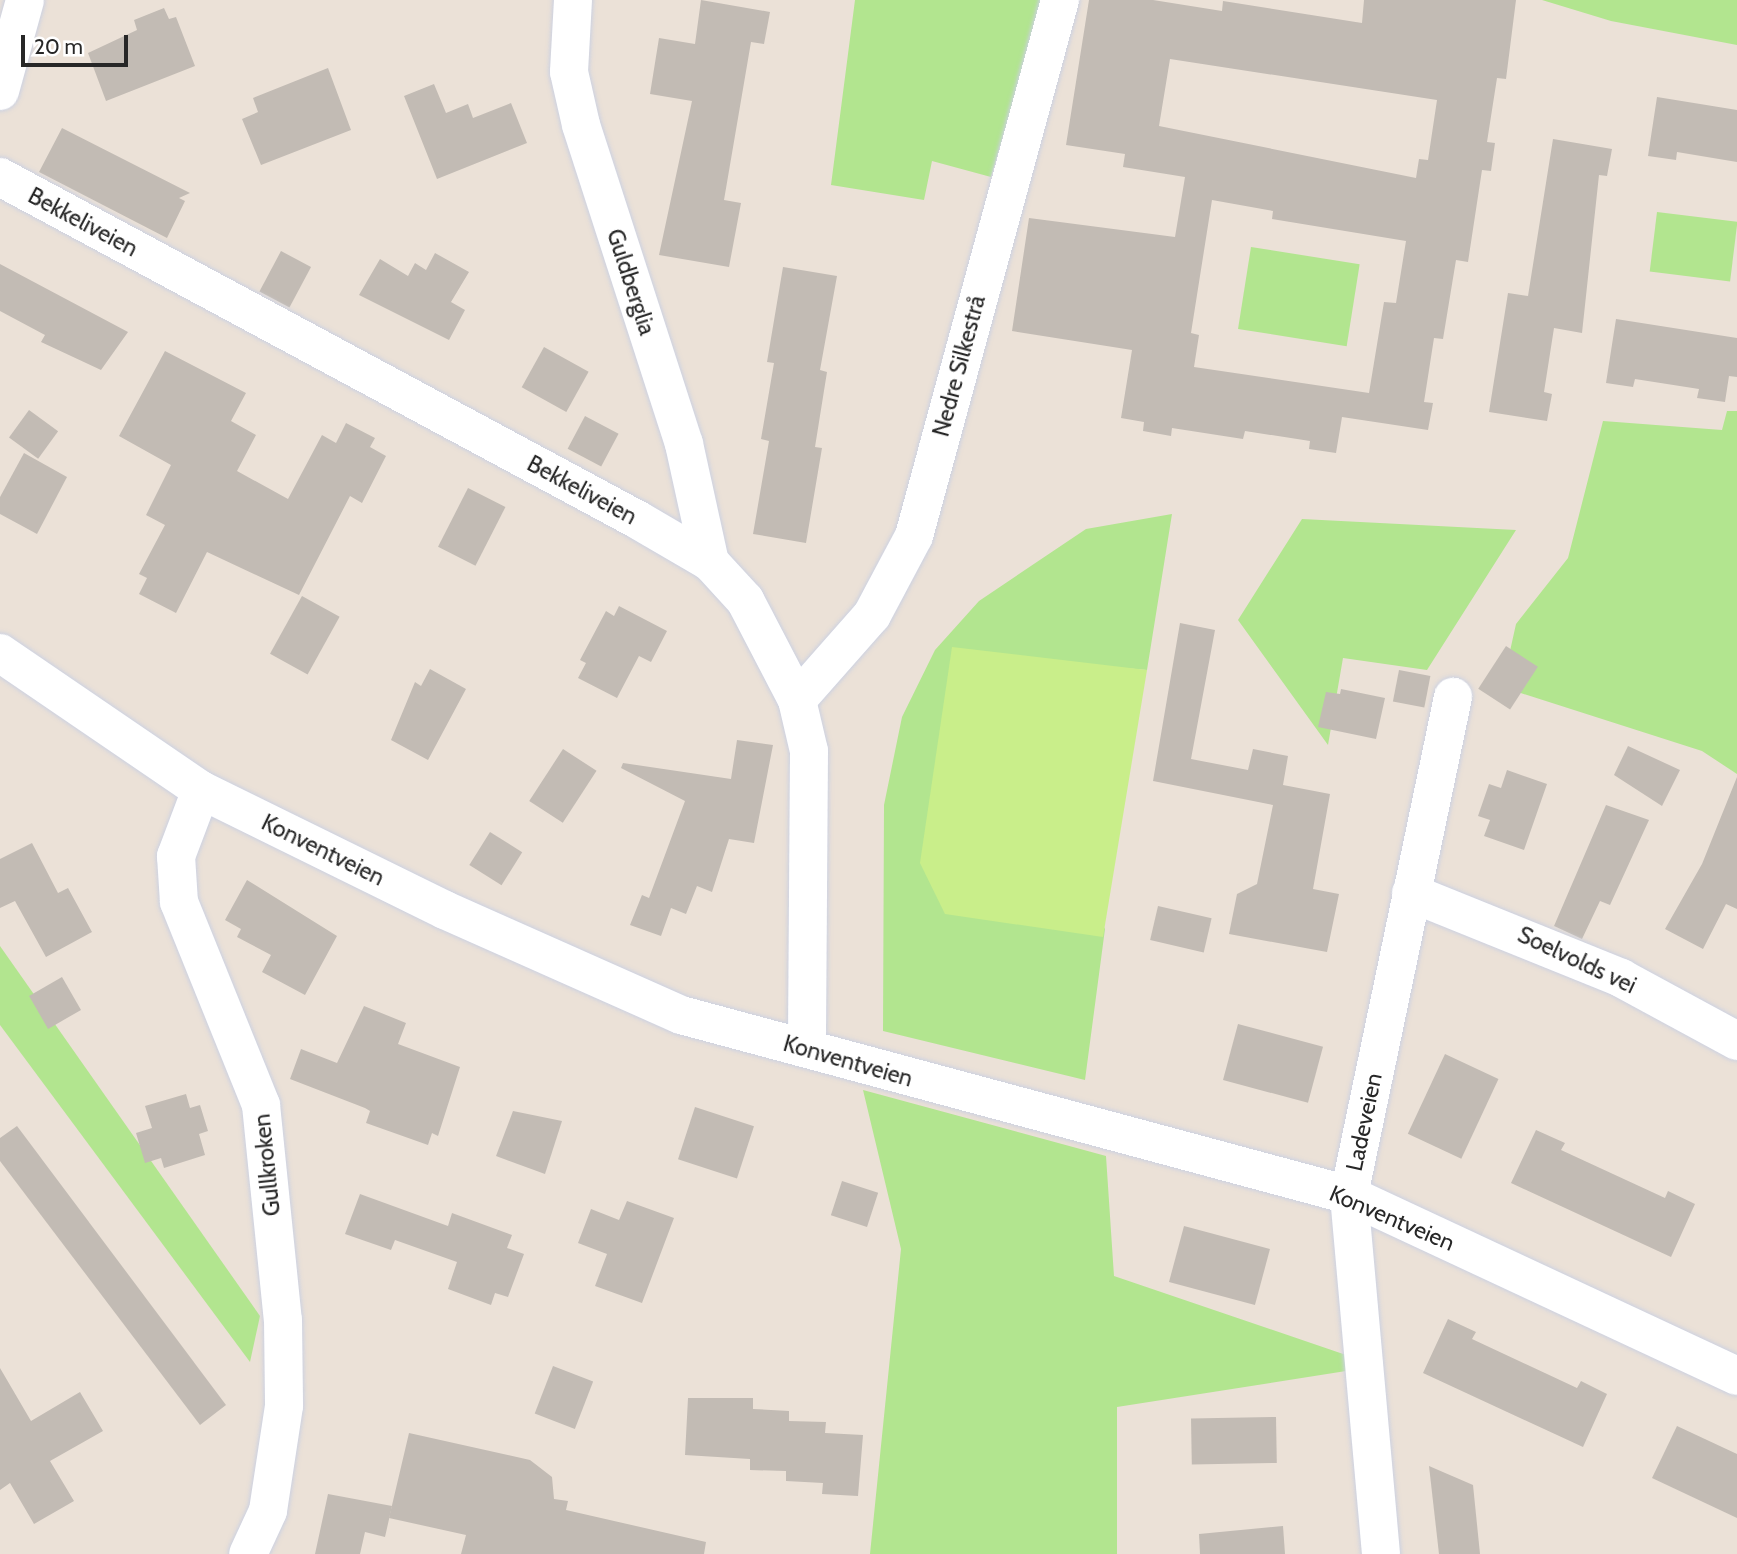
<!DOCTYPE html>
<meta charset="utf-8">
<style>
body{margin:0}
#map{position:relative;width:1737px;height:1554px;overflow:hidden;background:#ebe1d7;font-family:Cabin,sans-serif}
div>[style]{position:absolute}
.green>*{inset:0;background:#b2e58f;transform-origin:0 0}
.pitch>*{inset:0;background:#c9ee8a}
.building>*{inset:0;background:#c2bbb4;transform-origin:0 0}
.roads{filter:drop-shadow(0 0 2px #ccd1e1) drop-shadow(0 0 2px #ccd1e1)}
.minor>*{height:38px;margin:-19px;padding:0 19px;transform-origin:19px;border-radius:19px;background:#fff}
span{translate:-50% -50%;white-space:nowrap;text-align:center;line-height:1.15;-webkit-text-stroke:5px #fff;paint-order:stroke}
.street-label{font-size:23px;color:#272727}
.scale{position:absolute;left:21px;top:35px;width:107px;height:32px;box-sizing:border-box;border:4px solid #272727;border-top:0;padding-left:9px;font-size:21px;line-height:24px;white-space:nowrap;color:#272727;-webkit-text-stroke:5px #fff;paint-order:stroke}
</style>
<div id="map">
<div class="green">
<div style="clip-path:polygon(855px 0,1043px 0,991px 177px,932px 161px,924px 200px,831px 185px)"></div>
<div style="clip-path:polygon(1542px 0,1737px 0,1737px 45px,1611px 21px)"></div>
<div style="left:1657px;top:212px;width:81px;height:60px;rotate:7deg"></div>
<div style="left:1251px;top:247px;width:110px;height:83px;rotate:9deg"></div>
<div style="clip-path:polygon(1727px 411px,1737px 411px,1737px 774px,1702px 751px,1502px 687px,1516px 624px,1568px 558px,1603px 421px,1722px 430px)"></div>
<div style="clip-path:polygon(1172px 514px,1147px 670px,955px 653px,1105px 929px,1085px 1080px,883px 1031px,884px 805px,902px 717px,935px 650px,979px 601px,1086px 529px)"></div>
<div style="clip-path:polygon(1302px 519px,1516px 530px,1427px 670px,1343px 658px,1328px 745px,1238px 620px)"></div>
<div style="clip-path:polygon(0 946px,260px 1316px,250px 1362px,0 1025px)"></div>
<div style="clip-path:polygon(863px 1090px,1106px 1156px,1114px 1276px,1349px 1356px,1346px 1371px,1117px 1407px,1117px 1554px,870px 1554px,901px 1249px)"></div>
</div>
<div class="pitch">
<div style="clip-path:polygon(952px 647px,1147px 670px,1103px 937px,945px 914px,920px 863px)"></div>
</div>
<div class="building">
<div style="clip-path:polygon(701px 0,770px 12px,764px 44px,751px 42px,724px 200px,741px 203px,729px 267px,659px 255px,692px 101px,650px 94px,659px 38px,695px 44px)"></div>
<div style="clip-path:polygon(evenodd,1089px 0,1153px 0,1222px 11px,1223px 1px,1362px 23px,1364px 0,1516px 0,1506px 79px,1497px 78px,1487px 142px,1495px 143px,1491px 171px,1482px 170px,1468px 262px,1456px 260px,1443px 339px,1434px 338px,1424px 402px,1433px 403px,1428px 430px,1342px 417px,1336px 453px,1309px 449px,1310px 441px,1245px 431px,1243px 439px,1172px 428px,1171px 436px,1143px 431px,1144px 422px,1121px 418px,1132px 350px,1012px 331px,1029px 218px,1175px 237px,1185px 177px,1123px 167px,1125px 154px,1066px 145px,1089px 0,1170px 59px,1437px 100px,1428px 160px,1419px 159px,1416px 178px,1159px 126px,1170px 59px,1089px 0,1212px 200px,1273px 211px,1272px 219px,1406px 241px,1396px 303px,1384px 302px,1369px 393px,1194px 367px,1199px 335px,1191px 333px,1212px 200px)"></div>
<div style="clip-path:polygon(164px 8px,169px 19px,176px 17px,195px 66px,106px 101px,88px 53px,137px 30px,134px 20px)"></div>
<div style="clip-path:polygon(328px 68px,351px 130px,261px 165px,242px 119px,258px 112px,253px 98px)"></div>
<div style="clip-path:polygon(434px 84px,446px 113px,468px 104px,473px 118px,511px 103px,527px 143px,437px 179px,404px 96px)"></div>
<div style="clip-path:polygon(1657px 97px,1737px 110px,1737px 162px,1677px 152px,1676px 160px,1648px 156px)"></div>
<div style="clip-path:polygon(62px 128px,190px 193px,179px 198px,185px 201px,167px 238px,39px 172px)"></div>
<div style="clip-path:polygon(1553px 139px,1612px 149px,1607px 176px,1599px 175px,1582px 333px,1554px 328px,1544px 392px,1552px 394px,1547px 421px,1489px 412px,1508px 293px,1528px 296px)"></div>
<div style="left:281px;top:251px;width:34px;height:46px;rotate:28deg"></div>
<div style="clip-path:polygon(435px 253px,469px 272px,451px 302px,465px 310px,449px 340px,359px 295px,380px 259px,408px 276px,415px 263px,426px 270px)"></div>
<div style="clip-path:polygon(0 264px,128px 332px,101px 370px,41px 342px,45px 335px,0 311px)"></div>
<div style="clip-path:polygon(783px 267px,837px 276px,820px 370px,827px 372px,815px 447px,822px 448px,806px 543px,753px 534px,769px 441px,761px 439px,774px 363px,767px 362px)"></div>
<div style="clip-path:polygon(1616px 319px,1737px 338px,1737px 377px,1729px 376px,1725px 402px,1697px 398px,1699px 389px,1635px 379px,1633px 387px,1606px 383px)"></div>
<div style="left:544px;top:347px;width:51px;height:46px;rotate:29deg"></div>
<div style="clip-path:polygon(165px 351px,246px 393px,231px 421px,256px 435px,237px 471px,288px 499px,322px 435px,336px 443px,346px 423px,375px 438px,370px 447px,386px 456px,362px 503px,350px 496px,299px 595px,207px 552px,176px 613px,139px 594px,147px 578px,139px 574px,165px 525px,146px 515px,171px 465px,119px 436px)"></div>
<div style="left:29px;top:410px;width:36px;height:34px;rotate:36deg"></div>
<div style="left:585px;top:416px;width:38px;height:37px;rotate:28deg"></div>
<div style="clip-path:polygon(24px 453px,67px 477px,37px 534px,0 514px,0 497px)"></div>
<div style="left:468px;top:488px;width:42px;height:66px;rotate:27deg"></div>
<div style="left:302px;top:596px;width:43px;height:66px;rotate:29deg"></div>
<div style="clip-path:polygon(619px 606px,667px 631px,651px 662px,639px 656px,617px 698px,578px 678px,586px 663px,580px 660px,606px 611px,614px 616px)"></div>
<div style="clip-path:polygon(1180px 623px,1215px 630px,1191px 759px,1248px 770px,1253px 749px,1288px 756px,1283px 785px,1330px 794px,1313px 889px,1339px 894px,1327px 952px,1229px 934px,1237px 894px,1257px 884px,1273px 805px,1153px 781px)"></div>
<div style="left:1506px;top:646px;width:38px;height:51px;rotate:33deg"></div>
<div style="clip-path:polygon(430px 669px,466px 689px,428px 760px,391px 740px,415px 682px,421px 686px)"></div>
<div style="left:1399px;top:670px;width:32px;height:32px;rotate:11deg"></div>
<div style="clip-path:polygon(1341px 689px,1385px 698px,1376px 739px,1318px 727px,1326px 692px,1340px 694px)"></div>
<div style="clip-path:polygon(737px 740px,773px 745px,754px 843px,729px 839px,712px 892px,697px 886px,686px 914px,671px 908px,661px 936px,630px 925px,642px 895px,649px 898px,685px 801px,621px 768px,623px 763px,731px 779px)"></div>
<div style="clip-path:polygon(1628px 746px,1680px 770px,1662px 806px,1614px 775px)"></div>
<div style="left:563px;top:749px;width:40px;height:62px;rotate:33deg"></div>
<div style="clip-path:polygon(1507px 770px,1547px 784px,1524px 850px,1484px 836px,1490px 820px,1478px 816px,1489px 784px,1501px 788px)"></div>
<div style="clip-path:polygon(1737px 777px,1737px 909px,1726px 904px,1703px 949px,1665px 929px,1702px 864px)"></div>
<div style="clip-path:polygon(1606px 805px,1649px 820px,1610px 905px,1600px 901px,1582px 939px,1554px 926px)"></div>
<div style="left:490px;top:832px;width:38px;height:39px;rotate:32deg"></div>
<div style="clip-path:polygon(32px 843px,58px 893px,68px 888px,92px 932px,46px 957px,15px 901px,0 908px,0 859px)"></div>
<div style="clip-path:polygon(247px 880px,337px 936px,305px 995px,262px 972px,271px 955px,237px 937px,241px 929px,225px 920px)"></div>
<div style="left:1158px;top:906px;width:55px;height:35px;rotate:13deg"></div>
<div style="left:62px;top:977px;width:38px;height:38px;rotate:60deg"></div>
<div style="clip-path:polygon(364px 1006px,406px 1023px,398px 1044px,460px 1067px,438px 1136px,432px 1133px,428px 1145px,366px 1123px,370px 1111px,365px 1108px,290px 1079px,301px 1049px,337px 1063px)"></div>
<div style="left:1238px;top:1024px;width:88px;height:58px;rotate:15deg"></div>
<div style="left:1445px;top:1054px;width:59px;height:88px;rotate:25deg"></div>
<div style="clip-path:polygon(186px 1094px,190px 1108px,200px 1105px,208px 1131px,199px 1134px,205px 1155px,164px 1168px,161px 1158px,145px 1163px,136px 1133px,152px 1128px,145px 1106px)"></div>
<div style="left:695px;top:1107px;width:62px;height:55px;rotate:18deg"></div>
<div style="clip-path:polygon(513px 1111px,562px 1121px,545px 1174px,496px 1156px)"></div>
<div style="clip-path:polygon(17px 1126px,226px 1405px,200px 1425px,0 1161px,0 1138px)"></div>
<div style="clip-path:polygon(1536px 1130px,1565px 1143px,1561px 1150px,1665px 1198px,1668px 1191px,1695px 1204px,1671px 1257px,1511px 1183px)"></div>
<div style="left:842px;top:1181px;width:38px;height:36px;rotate:18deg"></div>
<div style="clip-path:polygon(360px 1194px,448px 1226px,452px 1213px,512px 1235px,507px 1248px,524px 1254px,508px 1297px,495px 1293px,491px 1305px,448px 1289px,457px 1262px,395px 1240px,391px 1250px,345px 1234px)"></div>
<div style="clip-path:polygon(627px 1201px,674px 1218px,642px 1303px,595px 1286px,607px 1254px,578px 1243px,591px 1209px,619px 1220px)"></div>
<div style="left:1184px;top:1226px;width:89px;height:58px;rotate:15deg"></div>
<div style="clip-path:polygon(1448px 1319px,1476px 1332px,1472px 1339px,1577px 1388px,1581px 1381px,1607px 1394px,1583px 1447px,1423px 1373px)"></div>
<div style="left:553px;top:1366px;width:43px;height:51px;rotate:21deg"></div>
<div style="clip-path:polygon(0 1368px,31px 1421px,80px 1392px,103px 1431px,50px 1461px,74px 1501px,34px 1524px,10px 1483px,0 1490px)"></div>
<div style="clip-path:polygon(688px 1398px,753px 1398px,753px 1409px,789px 1411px,789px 1421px,826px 1422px,825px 1433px,863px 1435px,858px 1496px,822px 1494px,823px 1483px,786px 1481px,786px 1471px,750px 1470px,750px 1459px,685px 1455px)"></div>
<div style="left:1276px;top:1417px;width:46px;height:85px;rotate:89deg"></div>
<div style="clip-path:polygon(1677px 1426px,1737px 1454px,1737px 1518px,1652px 1478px)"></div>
<div style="clip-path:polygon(409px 1433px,530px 1460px,552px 1477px,554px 1499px,568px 1501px,566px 1510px,706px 1542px,704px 1554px,461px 1554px,466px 1535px,389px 1518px)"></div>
<div style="clip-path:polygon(1429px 1466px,1473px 1485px,1480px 1554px,1439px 1554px)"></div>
<div style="clip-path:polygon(328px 1494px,392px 1506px,385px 1537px,365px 1532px,360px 1554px,315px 1554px)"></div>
<div style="clip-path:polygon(1283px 1526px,1285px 1554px,1200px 1554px,1199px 1534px)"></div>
</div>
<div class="roads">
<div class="minor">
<div style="left:573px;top:0;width:72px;rotate:93.2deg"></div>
<div style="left:569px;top:72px;width:54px;rotate:77.2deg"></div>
<div style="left:581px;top:125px;width:335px;rotate:72.1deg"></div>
<div style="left:684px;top:444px;width:121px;rotate:77.6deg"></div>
<div style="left:0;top:91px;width:94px;rotate:-74.6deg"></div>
<div style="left:0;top:177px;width:724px;rotate:28.26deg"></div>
<div style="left:638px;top:520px;width:83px;rotate:30.3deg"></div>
<div style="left:710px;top:562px;width:52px;rotate:47.4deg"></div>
<div style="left:745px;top:600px;width:113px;rotate:62.5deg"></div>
<div style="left:797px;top:700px;width:52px;rotate:76.8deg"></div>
<div style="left:809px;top:751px;width:297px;rotate:90.4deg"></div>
<div style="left:0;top:653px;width:243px;rotate:34.3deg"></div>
<div style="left:201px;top:790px;width:272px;rotate:26.2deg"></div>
<div style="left:445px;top:910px;width:258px;rotate:24deg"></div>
<div style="left:681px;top:1015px;width:692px;rotate:15.08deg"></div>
<div style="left:1349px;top:1195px;width:428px;rotate:25deg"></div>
<div style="left:797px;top:700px;width:113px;rotate:-48.6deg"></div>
<div style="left:872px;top:615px;width:89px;rotate:-62deg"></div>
<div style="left:914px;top:536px;width:556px;rotate:-74.76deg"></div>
<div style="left:201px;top:790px;width:71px;rotate:110.7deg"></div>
<div style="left:176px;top:856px;width:46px;rotate:86.3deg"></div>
<div style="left:179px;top:902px;width:219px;rotate:68deg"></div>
<div style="left:261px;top:1105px;width:216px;rotate:84.2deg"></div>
<div style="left:283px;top:1320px;width:86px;rotate:89.3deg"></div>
<div style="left:284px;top:1406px;width:106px;rotate:98.7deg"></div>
<div style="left:268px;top:1511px;width:47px;rotate:114.9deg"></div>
<div style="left:1411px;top:893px;width:227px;rotate:22deg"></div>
<div style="left:1621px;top:978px;width:132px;rotate:28.5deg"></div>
<div style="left:1381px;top:1554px;width:360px;rotate:-95.1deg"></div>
<div style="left:1349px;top:1195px;width:509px;rotate:-78.2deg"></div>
</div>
</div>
<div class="street-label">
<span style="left:83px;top:222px;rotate:28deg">Bekkeliveien</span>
<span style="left:631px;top:282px;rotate:72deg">Guldberglia</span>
<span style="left:959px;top:366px;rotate:-75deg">Nedre Silkestrå</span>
<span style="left:582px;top:490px;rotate:28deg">Bekkeliveien</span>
<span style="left:323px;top:850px;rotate:26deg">Konventveien</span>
<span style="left:1577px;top:960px;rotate:25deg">Soelvolds vei</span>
<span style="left:848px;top:1061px;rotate:16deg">Konventveien</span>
<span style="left:1364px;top:1122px;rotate:-78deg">Ladeveien</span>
<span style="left:267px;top:1165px;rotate:-96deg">Gullkroken</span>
<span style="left:1392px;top:1218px;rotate:23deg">Konventveien</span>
</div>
<div class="scale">20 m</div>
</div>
